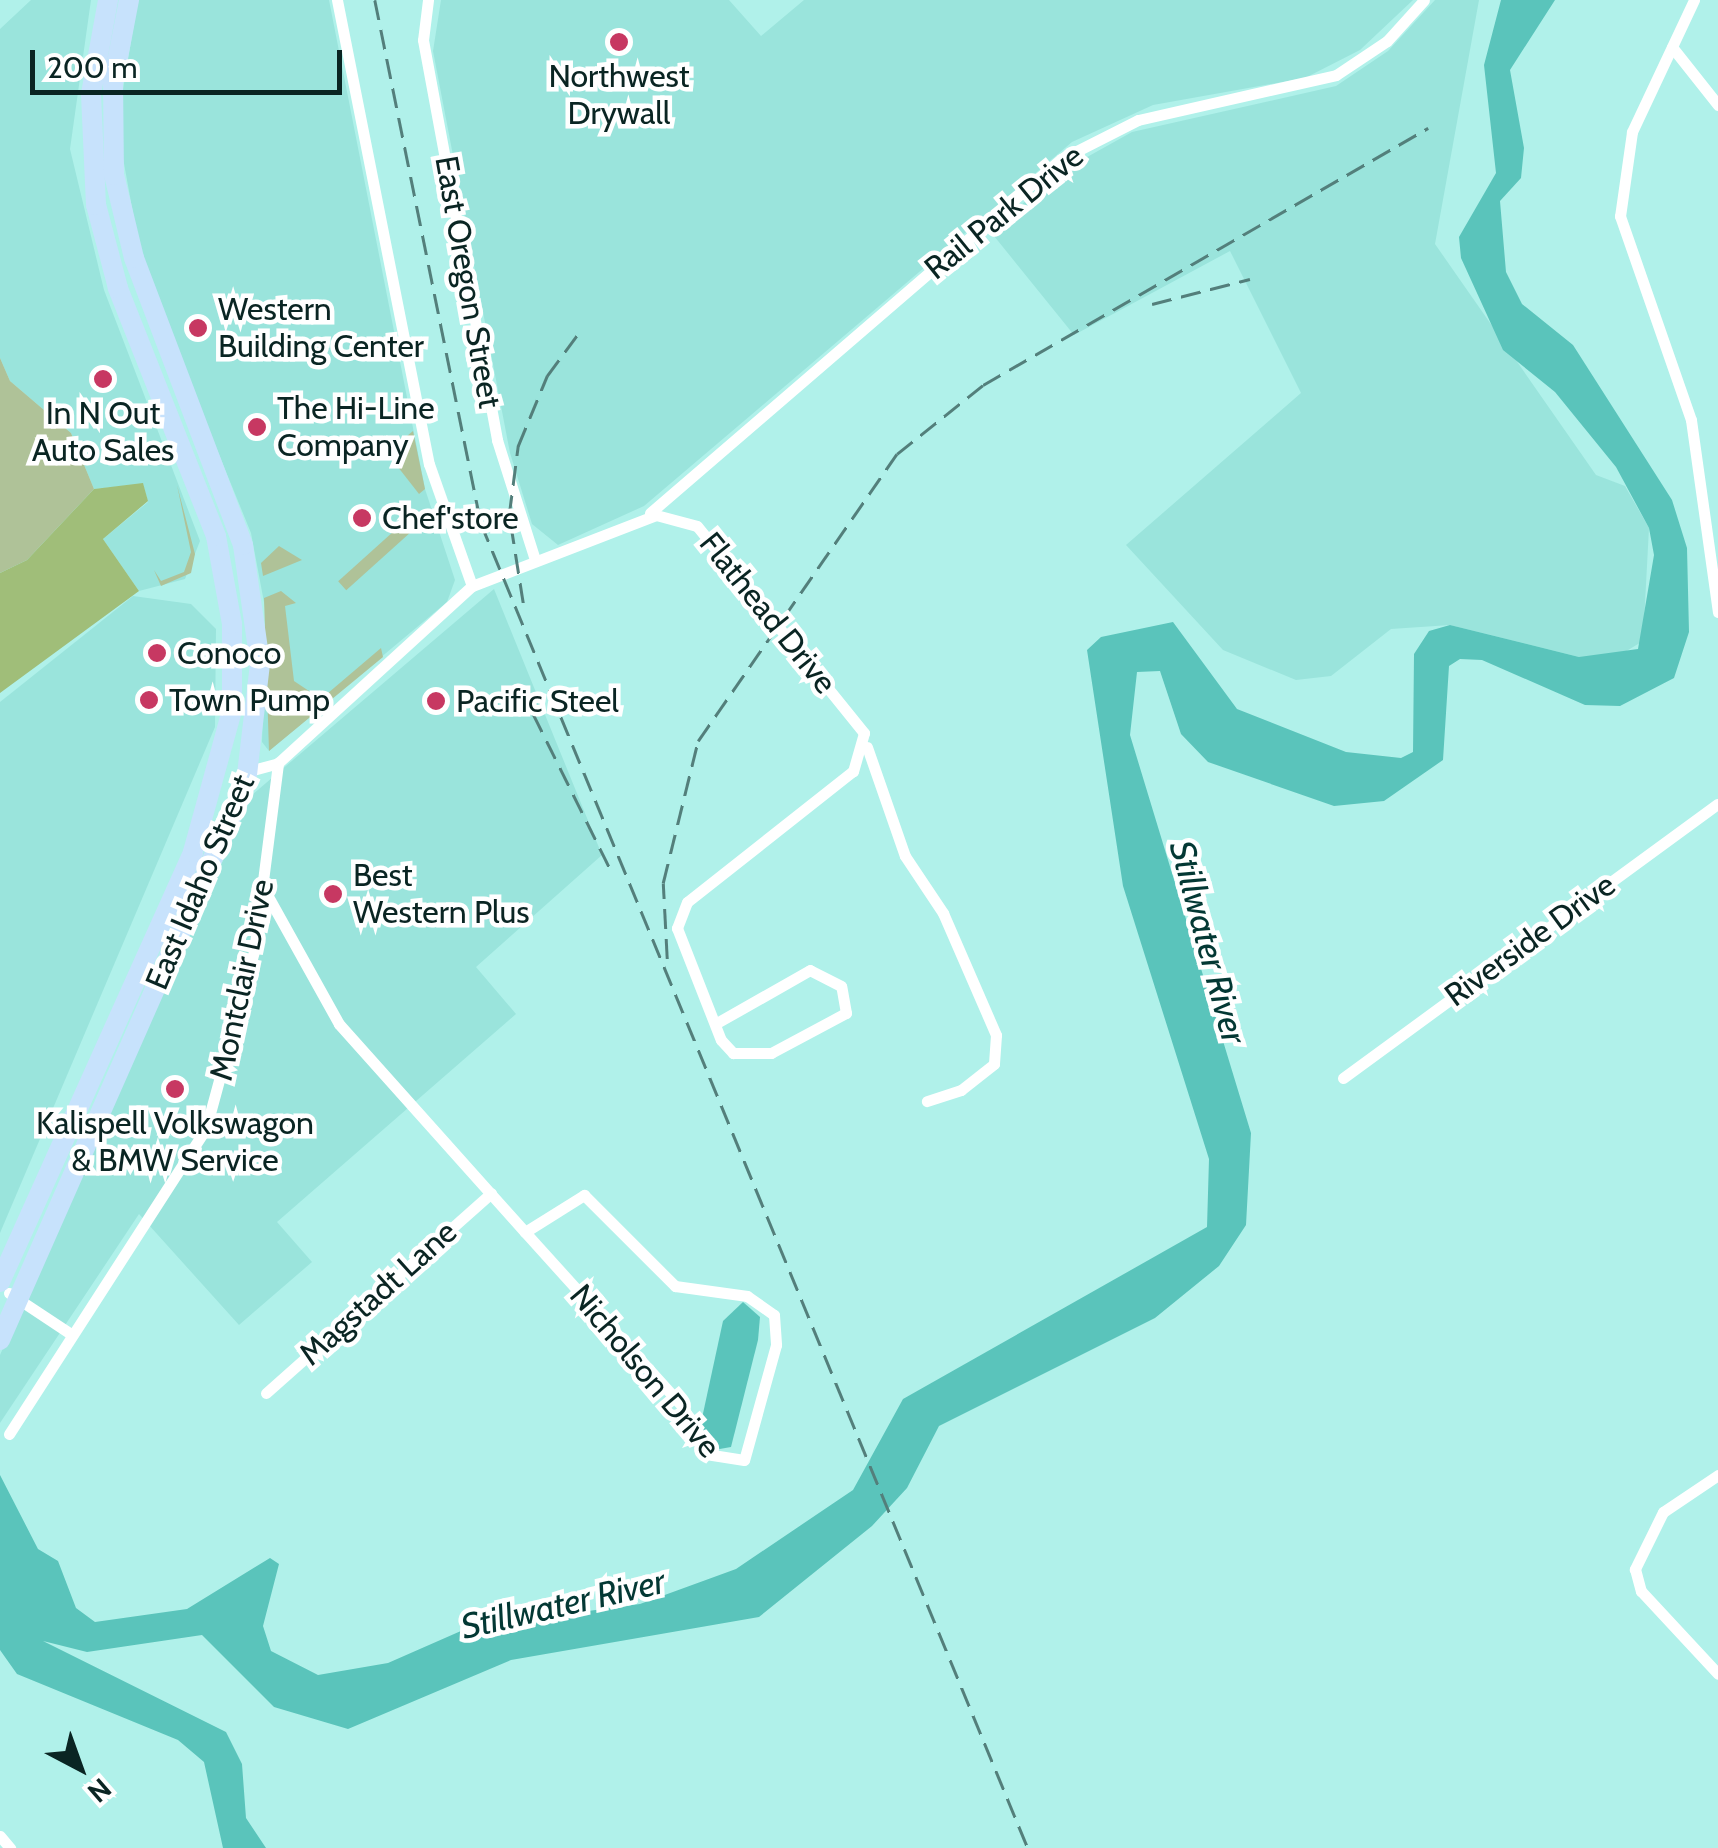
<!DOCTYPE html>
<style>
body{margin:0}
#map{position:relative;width:1718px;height:1848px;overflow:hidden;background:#b0f1ea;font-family:Cabin,sans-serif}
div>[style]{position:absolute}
.built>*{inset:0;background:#9ae4dc}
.green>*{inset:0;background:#afc298;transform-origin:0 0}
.forest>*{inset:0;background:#a0be79}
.water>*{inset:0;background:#5ac4bb}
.minor>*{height:11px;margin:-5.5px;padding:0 5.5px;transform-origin:5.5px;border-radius:5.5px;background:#fff}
.trunk>*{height:20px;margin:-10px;padding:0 10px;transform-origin:10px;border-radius:10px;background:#c7e2fc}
.rail>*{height:2.5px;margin-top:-1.25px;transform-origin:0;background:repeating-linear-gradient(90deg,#537f7b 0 20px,transparent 0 30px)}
.dots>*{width:28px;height:28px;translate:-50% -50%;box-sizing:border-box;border:5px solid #fff;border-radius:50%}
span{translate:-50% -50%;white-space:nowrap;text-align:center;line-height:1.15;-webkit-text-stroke:9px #fff;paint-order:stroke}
.poi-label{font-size:32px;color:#0a2523}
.left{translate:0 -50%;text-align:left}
.street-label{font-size:32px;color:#0a2523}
.water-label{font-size:35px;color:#033834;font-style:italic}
.north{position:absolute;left:30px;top:1718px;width:100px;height:100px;-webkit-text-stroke:8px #fff;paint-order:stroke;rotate:139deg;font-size:28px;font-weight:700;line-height:40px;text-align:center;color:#0a2523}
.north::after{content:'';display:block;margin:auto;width:35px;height:45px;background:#0a2523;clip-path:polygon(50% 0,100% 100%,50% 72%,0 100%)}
.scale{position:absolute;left:30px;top:50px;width:312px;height:45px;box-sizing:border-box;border:5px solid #0a2523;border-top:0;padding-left:12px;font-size:30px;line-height:35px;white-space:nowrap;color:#0a2523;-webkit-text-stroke:8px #fff;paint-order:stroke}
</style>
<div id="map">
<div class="built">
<div style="clip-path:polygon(31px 0,91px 0,70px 149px,104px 290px,200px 541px,185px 579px,139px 591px,103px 539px,148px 502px,143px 484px,94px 489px,71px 433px,10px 381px,0 358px,0 29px)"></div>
<div style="clip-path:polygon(138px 0,329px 0,425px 489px,455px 580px,447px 602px,269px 751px,262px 742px,266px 613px,251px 533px,143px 268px,117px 125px)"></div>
<div style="clip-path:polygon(441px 0,729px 0,761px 36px,804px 0,1413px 0,1360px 50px,1305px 78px,1153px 105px,1072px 142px,644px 506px,558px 545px,532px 524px,510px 453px,433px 51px)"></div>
<div style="clip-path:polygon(1435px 0,1479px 0,1435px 244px,1596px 475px,1625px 486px,1649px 528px,1643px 641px,1615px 658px,1579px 657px,1450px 625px,1391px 629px,1331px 676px,1296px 680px,1223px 650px,1126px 545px,1301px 393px,1230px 251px,1074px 335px,990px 231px,1062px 171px,1132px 132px,1336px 86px,1388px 51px)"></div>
<div style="clip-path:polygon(494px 589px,602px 855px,476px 967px,516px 1014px,277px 1222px,312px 1262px,239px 1325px,139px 1214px,0 1423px,0 1355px,253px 794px)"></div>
<div style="clip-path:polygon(133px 596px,191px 604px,216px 629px,215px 727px,0 1233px,0 702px)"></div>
</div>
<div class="green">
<div style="clip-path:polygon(0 358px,10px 381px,71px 433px,94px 489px,27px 560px,0 573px)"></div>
<div style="clip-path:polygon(413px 431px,425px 489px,419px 494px,387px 453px)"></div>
<div style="clip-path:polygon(177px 485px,195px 554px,191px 573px,161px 586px,154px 570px,161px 581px,184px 572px,191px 552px)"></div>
<div style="left:414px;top:513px;width:12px;height:102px;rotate:48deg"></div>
<div style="clip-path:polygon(279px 546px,302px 560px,263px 576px,261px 563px)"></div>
<div style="clip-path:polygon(281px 591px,296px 603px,285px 606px,294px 681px,321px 699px,381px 648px,383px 657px,269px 751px,264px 598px)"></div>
</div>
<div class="forest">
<div style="clip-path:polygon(143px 483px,148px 501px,103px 539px,139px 591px,0 693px,0 573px,27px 560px,94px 489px)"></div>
</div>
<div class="water">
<div style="clip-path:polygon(1501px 0,1555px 0,1510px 70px,1524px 148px,1521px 178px,1500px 201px,1506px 272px,1522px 304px,1573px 345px,1672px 500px,1687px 548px,1689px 632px,1674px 678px,1620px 706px,1585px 705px,1482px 660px,1460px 659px,1449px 666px,1443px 760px,1384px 801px,1334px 806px,1208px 762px,1181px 734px,1160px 671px,1137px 672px,1130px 735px,1251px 1133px,1246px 1225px,1219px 1266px,1155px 1318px,939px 1426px,907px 1488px,872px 1526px,759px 1617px,511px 1660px,348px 1729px,274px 1707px,202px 1635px,87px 1652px,43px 1641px,226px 1732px,242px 1764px,246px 1818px,266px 1848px,223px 1848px,204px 1762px,178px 1740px,17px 1674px,0 1650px,0 1475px,38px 1549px,58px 1561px,76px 1608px,95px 1622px,187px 1609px,270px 1558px,279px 1564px,263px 1626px,271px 1651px,318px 1675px,388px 1663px,470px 1627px,640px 1604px,736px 1569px,853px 1490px,903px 1399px,1207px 1227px,1209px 1159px,1123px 886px,1087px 650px,1101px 637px,1173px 622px,1237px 709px,1346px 752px,1401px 758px,1413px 752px,1414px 654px,1429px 631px,1450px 625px,1579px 657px,1638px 649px,1654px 555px,1649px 528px,1616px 467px,1555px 392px,1503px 350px,1461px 258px,1459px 237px,1496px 173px,1484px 65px)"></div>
<div style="clip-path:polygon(743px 1302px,760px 1317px,758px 1340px,731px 1447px,714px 1450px,699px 1432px,723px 1321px)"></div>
</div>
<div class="minor">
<div style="left:337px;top:0;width:473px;rotate:78.8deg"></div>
<div style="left:429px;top:464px;width:129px;rotate:70.6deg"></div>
<div style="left:428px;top:0;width:40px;rotate:97.1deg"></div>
<div style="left:423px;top:40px;width:407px;rotate:79.5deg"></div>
<div style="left:497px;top:440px;width:126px;rotate:72.4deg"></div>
<div style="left:1694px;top:0;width:146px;rotate:115.2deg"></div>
<div style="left:1632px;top:132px;width:85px;rotate:98.1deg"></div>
<div style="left:1620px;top:216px;width:216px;rotate:70.8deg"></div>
<div style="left:1691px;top:420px;width:194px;rotate:82deg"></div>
<div style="left:1672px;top:47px;width:74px;rotate:51.6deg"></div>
<div style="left:650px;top:513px;width:542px;rotate:-40.74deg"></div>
<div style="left:1061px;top:159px;width:86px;rotate:-26.9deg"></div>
<div style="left:1138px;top:120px;width:203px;rotate:-12.8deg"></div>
<div style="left:1336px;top:75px;width:61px;rotate:-33.7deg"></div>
<div style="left:1387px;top:41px;width:55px;rotate:-47.9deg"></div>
<div style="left:867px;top:747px;width:115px;rotate:70.8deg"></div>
<div style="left:905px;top:856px;width:69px;rotate:56.3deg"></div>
<div style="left:943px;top:913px;width:133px;rotate:66.5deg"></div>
<div style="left:996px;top:1035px;width:29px;rotate:94deg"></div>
<div style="left:994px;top:1064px;width:42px;rotate:141.8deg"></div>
<div style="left:961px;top:1090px;width:36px;rotate:162deg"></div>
<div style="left:249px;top:771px;width:30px;rotate:-15deg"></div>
<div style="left:265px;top:891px;width:152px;rotate:60.9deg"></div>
<div style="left:339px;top:1024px;width:279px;rotate:48.2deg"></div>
<div style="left:1343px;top:1078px;width:464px;rotate:-36.2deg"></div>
<div style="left:584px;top:1195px;width:129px;rotate:45deg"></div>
<div style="left:675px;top:1286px;width:73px;rotate:7.9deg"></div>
<div style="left:747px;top:1296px;width:33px;rotate:35deg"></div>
<div style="left:774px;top:1315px;width:30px;rotate:86deg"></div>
<div style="left:776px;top:1345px;width:119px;rotate:105.5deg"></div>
<div style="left:744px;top:1460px;width:37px;rotate:-171deg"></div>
<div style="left:707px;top:1454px;width:53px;rotate:-117.1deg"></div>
<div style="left:683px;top:1407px;width:236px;rotate:-132.1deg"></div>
<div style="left:525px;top:1232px;width:70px;rotate:-32.1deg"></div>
<div style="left:9px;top:1293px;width:74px;rotate:33.5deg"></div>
<div style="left:266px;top:1393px;width:301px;rotate:-41.6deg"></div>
<div style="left:9px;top:1434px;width:364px;rotate:-57.2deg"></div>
<div style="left:206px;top:1128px;width:183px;rotate:-74.8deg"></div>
<div style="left:254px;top:951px;width:190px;rotate:-82.7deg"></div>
<div style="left:278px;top:763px;width:263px;rotate:-42.4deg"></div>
<div style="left:472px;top:586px;width:197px;rotate:-21.1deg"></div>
<div style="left:656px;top:515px;width:42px;rotate:15deg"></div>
<div style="left:697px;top:526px;width:266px;rotate:51.1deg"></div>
<div style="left:864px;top:733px;width:40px;rotate:106deg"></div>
<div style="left:853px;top:771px;width:211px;rotate:141.7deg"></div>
<div style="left:687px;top:902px;width:28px;rotate:111deg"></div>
<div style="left:677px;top:928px;width:120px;rotate:68.6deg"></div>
<div style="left:721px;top:1040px;width:18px;rotate:47deg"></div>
<div style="left:733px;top:1053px;width:38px"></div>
<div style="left:771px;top:1053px;width:85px;rotate:-28.1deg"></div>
<div style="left:846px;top:1013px;width:27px;rotate:-100deg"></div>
<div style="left:841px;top:986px;width:35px;rotate:-153deg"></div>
<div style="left:810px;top:970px;width:109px;rotate:150.4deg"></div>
<div style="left:1718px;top:1475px;width:66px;rotate:146.1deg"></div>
<div style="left:1663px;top:1512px;width:64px;rotate:116.2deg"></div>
<div style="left:1635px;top:1569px;width:23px;rotate:75deg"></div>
<div style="left:1641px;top:1591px;width:113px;rotate:47.1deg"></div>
<div style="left:0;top:1836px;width:16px;rotate:50deg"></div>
</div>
<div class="trunk">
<div style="left:0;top:1282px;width:471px;rotate:-65.8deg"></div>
<div style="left:193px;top:852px;width:147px;rotate:-74.6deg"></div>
<div style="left:232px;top:710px;width:86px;rotate:-90deg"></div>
<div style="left:232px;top:624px;width:89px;rotate:-100.3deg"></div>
<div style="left:216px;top:536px;width:267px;rotate:-111.6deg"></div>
<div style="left:118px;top:288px;width:86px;rotate:-104.8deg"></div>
<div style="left:96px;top:205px;width:111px;rotate:-92.6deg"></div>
<div style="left:91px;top:94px;width:96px;rotate:-79.7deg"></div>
<div style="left:0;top:1340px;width:609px;rotate:-66.17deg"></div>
<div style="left:246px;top:783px;width:121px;rotate:-83.3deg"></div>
<div style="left:260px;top:663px;width:119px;rotate:-98.2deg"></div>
<div style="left:243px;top:545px;width:307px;rotate:-110.8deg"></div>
<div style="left:134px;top:258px;width:85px;rotate:-103.5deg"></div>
<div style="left:114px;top:175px;width:92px;rotate:-90.6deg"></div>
<div style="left:113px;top:83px;width:85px;rotate:-79.1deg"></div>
</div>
<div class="rail">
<div style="left:375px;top:0;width:534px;rotate:78.54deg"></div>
<div style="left:481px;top:523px;width:1433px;rotate:67.57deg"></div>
<div style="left:1152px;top:304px;width:101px;rotate:-14.3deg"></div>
<div style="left:523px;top:603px;width:89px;rotate:-99deg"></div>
<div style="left:509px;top:515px;width:70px;rotate:-82.6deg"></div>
<div style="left:518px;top:446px;width:76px;rotate:-67.5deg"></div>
<div style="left:547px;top:376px;width:56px;rotate:-53.7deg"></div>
<div style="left:520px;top:687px;width:209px;rotate:63.6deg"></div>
<div style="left:667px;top:959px;width:76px;rotate:-93deg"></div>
<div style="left:663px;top:883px;width:146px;rotate:-76.2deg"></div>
<div style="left:698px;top:741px;width:349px;rotate:-55.3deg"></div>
<div style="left:897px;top:454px;width:110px;rotate:-38.7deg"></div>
<div style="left:983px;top:385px;width:514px;rotate:-30.01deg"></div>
</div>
<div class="dots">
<div style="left:619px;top:42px;background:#c73862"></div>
<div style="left:198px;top:328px;background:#c73862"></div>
<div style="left:103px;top:379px;background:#c73862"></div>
<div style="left:257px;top:427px;background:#c73862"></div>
<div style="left:362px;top:518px;background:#c73862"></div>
<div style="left:157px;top:653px;background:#c73862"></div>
<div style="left:149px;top:700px;background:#c73862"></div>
<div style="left:436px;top:701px;background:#c73862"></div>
<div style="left:333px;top:894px;background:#c73862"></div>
<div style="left:175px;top:1089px;background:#c73862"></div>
</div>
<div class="poi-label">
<span style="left:619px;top:95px">Northwest<br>Drywall</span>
<span class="left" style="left:218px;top:328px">Western<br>Building Center</span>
<span class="left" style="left:277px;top:427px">The Hi-Line<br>Company</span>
<span style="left:103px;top:432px">In N Out<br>Auto Sales</span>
<span class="left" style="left:382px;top:518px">Chef'store</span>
<span class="left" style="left:177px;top:653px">Conoco</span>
<span class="left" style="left:169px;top:700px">Town Pump</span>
<span class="left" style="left:456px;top:701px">Pacific Steel</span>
<span class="left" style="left:353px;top:894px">Best<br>Western Plus</span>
<span style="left:175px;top:1142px">Kalispell Volkswagon<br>&amp; BMW Service</span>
</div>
<div class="street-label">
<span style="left:1004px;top:212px;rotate:-39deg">Rail Park Drive</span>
<span style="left:468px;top:282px;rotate:80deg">East Oregon Street</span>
<span style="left:768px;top:613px;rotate:51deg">Flathead Drive</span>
<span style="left:200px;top:882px;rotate:-67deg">East Idaho Street</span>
<span style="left:1530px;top:940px;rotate:-36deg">Riverside Drive</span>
<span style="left:242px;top:980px;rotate:-78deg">Montclair Drive</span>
<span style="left:378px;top:1293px;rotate:-42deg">Magstadt Lane</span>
<span style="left:645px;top:1371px;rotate:50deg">Nicholson Drive</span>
</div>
<div class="water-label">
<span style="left:1208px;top:942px;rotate:75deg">Stillwater River</span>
<span style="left:563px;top:1604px;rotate:-13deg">Stillwater River</span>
</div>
<div class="north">N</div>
<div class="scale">200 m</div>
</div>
